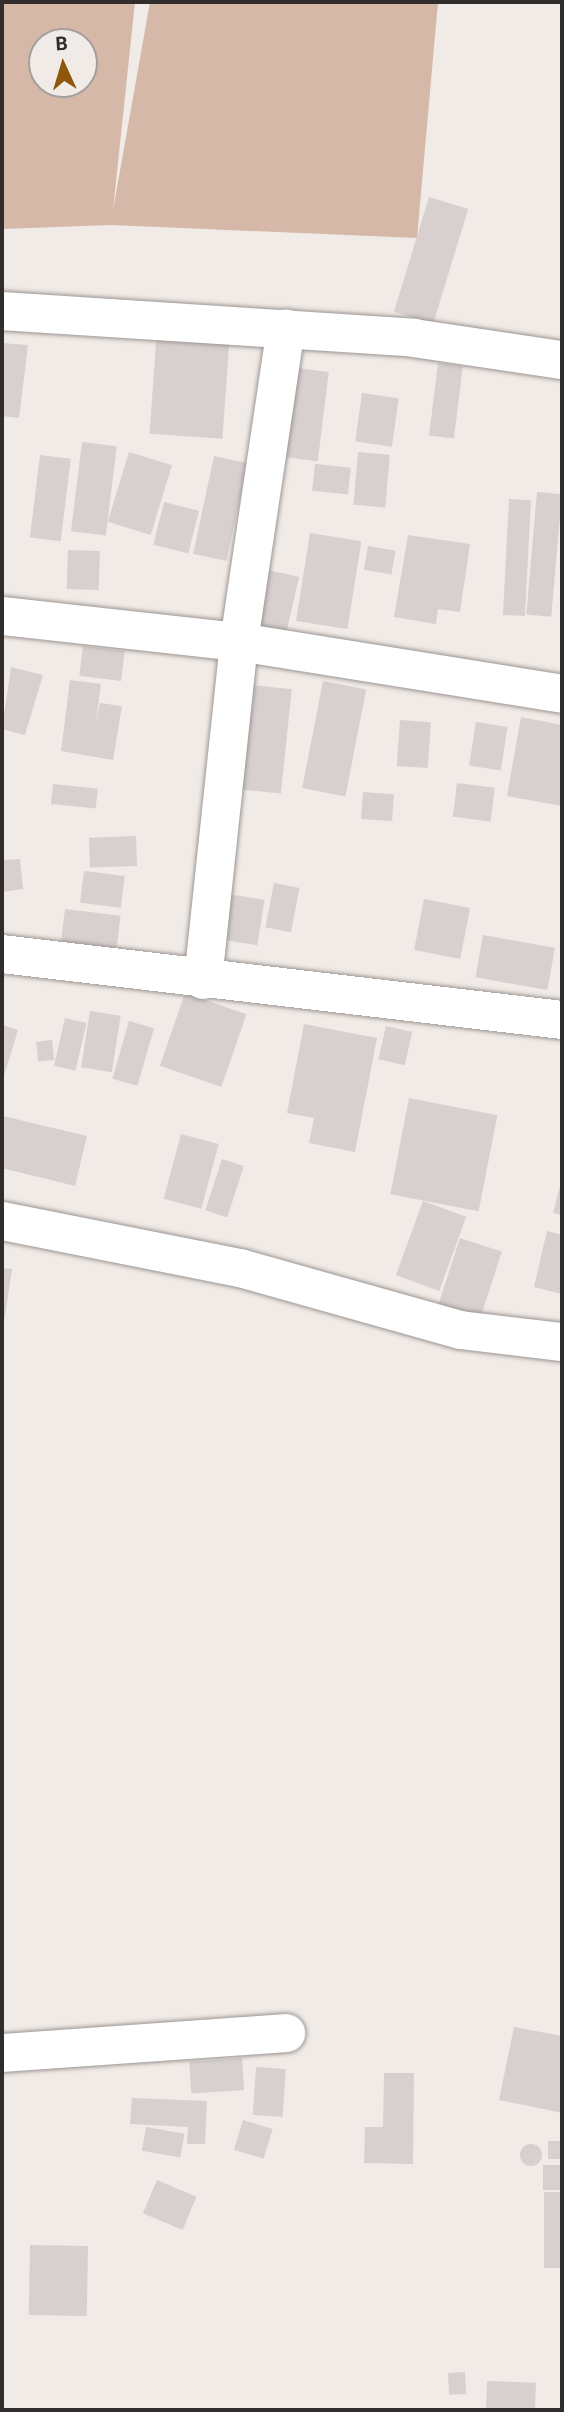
<!DOCTYPE html>
<style>
body{margin:0}
#map{position:relative;width:564px;height:2412px;overflow:hidden;background:#f1ebe7;font-family:Roboto,sans-serif}
div>[style]{position:absolute}
.green>*{inset:0;background:#d5b8a8}
.building>*{inset:0;background:#d7d0ce;transform-origin:0 0}
.round{border-radius:50%}
.roads{filter:drop-shadow(0 0 2px #9c9693) drop-shadow(0 0 2px #9c9693)}
.minor>*{height:38px;margin:-19px;padding:0 19px;transform-origin:19px;border-radius:19px;background:#fff}
span{translate:-50% -50%;white-space:nowrap;text-align:center;line-height:1.15;-webkit-text-stroke:6px #f1ebe7;paint-order:stroke}
.frame{position:absolute;inset:0;border:4px solid #302d2c;pointer-events:none}
.north{position:absolute;left:28px;top:28px;width:70px;height:70px;box-sizing:border-box;background:#f1ebe7;border:2px solid #a49f9c;border-radius:50%;rotate:356deg;font-size:19px;font-weight:700;line-height:28px;text-align:center;color:#302d2c}
.north::after{content:'';display:block;margin:auto;width:24px;height:32px;background:#8e570c;clip-path:polygon(50% 0,100% 100%,50% 72%,0 100%)}
</style>
<div id="map">
<div class="green">
<div style="clip-path:polygon(evenodd,2px 2px,135px 2px,113px 210px,150px 2px,438px 2px,417px 238px,111px 225px,2px 229px,2px 2px,42px 42px,84px 42px,84px 84px,42px 84px,42px 42px)"></div>
</div>
<div class="building">
<div style="left:429px;top:197px;width:41px;height:120px;rotate:17deg"></div>
<div style="left:157px;top:328px;width:73px;height:106px;rotate:4deg"></div>
<div style="clip-path:polygon(2px 343px,28px 345px,19px 418px,2px 416px)"></div>
<div style="left:438px;top:363px;width:25px;height:73px;rotate:7deg"></div>
<div style="left:297px;top:368px;width:32px;height:90px;rotate:7deg"></div>
<div style="left:362px;top:393px;width:37px;height:49px;rotate:8deg"></div>
<div style="left:82px;top:442px;width:35px;height:90px;rotate:7deg"></div>
<div style="left:129px;top:452px;width:45px;height:73px;rotate:17deg"></div>
<div style="left:358px;top:452px;width:32px;height:53px;rotate:5deg"></div>
<div style="left:40px;top:455px;width:31px;height:83px;rotate:7deg"></div>
<div style="left:214px;top:456px;width:34px;height:100px;rotate:12deg"></div>
<div style="left:315px;top:464px;width:36px;height:27px;rotate:6deg"></div>
<div style="left:537px;top:492px;width:25px;height:123px;rotate:5deg"></div>
<div style="left:509px;top:499px;width:22px;height:116px;rotate:3deg"></div>
<div style="left:164px;top:502px;width:36px;height:44px;rotate:14deg"></div>
<div style="left:310px;top:533px;width:52px;height:89px;rotate:9deg"></div>
<div style="clip-path:polygon(408px 535px,470px 544px,460px 612px,438px 609px,436px 624px,394px 617px)"></div>
<div style="left:368px;top:546px;width:28px;height:24px;rotate:10deg"></div>
<div style="left:68px;top:550px;width:32px;height:39px;rotate:2deg"></div>
<div style="left:264px;top:569px;width:36px;height:57px;rotate:13deg"></div>
<div style="left:83px;top:646px;width:42px;height:30px;rotate:7deg"></div>
<div style="clip-path:polygon(11px 667px,43px 675px,25px 735px,2px 729px)"></div>
<div style="clip-path:polygon(70px 680px,101px 684px,96px 722px,100px 703px,122px 706px,113px 760px,61px 751px)"></div>
<div style="left:323px;top:681px;width:44px;height:109px;rotate:11deg"></div>
<div style="left:252px;top:685px;width:40px;height:105px;rotate:6deg"></div>
<div style="clip-path:polygon(521px 717px,562px 725px,562px 806px,507px 796px)"></div>
<div style="left:400px;top:720px;width:31px;height:46px;rotate:4deg"></div>
<div style="left:476px;top:722px;width:32px;height:44px;rotate:9deg"></div>
<div style="left:457px;top:783px;width:38px;height:34px;rotate:7deg"></div>
<div style="left:53px;top:784px;width:45px;height:20px;rotate:6deg"></div>
<div style="left:363px;top:792px;width:31px;height:27px;rotate:4deg"></div>
<div style="left:136px;top:836px;width:30px;height:47px;rotate:88deg"></div>
<div style="clip-path:polygon(20px 859px,23px 889px,2px 892px,2px 860px)"></div>
<div style="left:84px;top:871px;width:41px;height:32px;rotate:7deg"></div>
<div style="left:274px;top:883px;width:26px;height:45px;rotate:11deg"></div>
<div style="left:228px;top:894px;width:37px;height:46px;rotate:9deg"></div>
<div style="left:424px;top:899px;width:47px;height:52px;rotate:11deg"></div>
<div style="left:65px;top:909px;width:56px;height:33px;rotate:7deg"></div>
<div style="left:483px;top:935px;width:73px;height:43px;rotate:10deg"></div>
<div style="left:185px;top:993px;width:65px;height:77px;rotate:19deg"></div>
<div style="left:90px;top:1011px;width:31px;height:57px;rotate:9deg"></div>
<div style="left:65px;top:1018px;width:22px;height:49px;rotate:13deg"></div>
<div style="left:129px;top:1021px;width:26px;height:60px;rotate:16deg"></div>
<div style="clip-path:polygon(304px 1024px,377px 1038px,355px 1152px,309px 1143px,314px 1118px,287px 1113px)"></div>
<div style="clip-path:polygon(2px 1025px,18px 1030px,2px 1082px)"></div>
<div style="left:386px;top:1026px;width:27px;height:34px;rotate:13deg"></div>
<div style="left:52px;top:1040px;width:20px;height:16px;rotate:84deg"></div>
<div style="left:409px;top:1098px;width:90px;height:98px;rotate:11deg"></div>
<div style="clip-path:polygon(3px 1116px,87px 1136px,75px 1186px,2px 1168px)"></div>
<div style="left:181px;top:1134px;width:39px;height:67px;rotate:15deg"></div>
<div style="left:222px;top:1159px;width:23px;height:54px;rotate:18deg"></div>
<div style="clip-path:polygon(562px 1179px,562px 1215px,553px 1213px)"></div>
<div style="left:423px;top:1201px;width:46px;height:79px;rotate:20deg"></div>
<div style="clip-path:polygon(547px 1231px,562px 1235px,562px 1294px,534px 1287px)"></div>
<div style="left:460px;top:1238px;width:44px;height:74px;rotate:18deg"></div>
<div style="clip-path:polygon(2px 1268px,12px 1269px,3px 1329px,2px 1329px)"></div>
<div style="clip-path:polygon(514px 2027px,562px 2036px,562px 2113px,499px 2100px)"></div>
<div style="left:242px;top:2058px;width:32px;height:53px;rotate:86deg"></div>
<div style="left:256px;top:2067px;width:30px;height:48px;rotate:4deg"></div>
<div style="clip-path:polygon(384px 2073px,414px 2073px,413px 2164px,364px 2163px,365px 2127px,383px 2127px)"></div>
<div style="clip-path:polygon(132px 2098px,207px 2101px,205px 2144px,187px 2144px,188px 2127px,130px 2124px)"></div>
<div style="left:243px;top:2120px;width:31px;height:31px;rotate:17deg"></div>
<div style="left:146px;top:2127px;width:39px;height:24px;rotate:10deg"></div>
<div style="left:548px;top:2141px;width:14px;height:18px"></div>
<div class="round" style="left:520px;top:2144px;width:22px;height:22px"></div>
<div style="left:543px;top:2165px;width:19px;height:25px"></div>
<div style="left:157px;top:2180px;width:43px;height:36px;rotate:23deg"></div>
<div style="left:544px;top:2192px;width:18px;height:76px"></div>
<div style="left:30px;top:2245px;width:58px;height:70px;rotate:1deg"></div>
<div style="left:465px;top:2372px;width:22px;height:17px;rotate:87deg"></div>
<div style="left:487px;top:2381px;width:49px;height:29px;rotate:2deg"></div>
</div>
<div class="roads">
<div class="minor">
<div style="left:2px;top:311px;width:413px;rotate:3.7deg"></div>
<div style="left:414px;top:338px;width:150px;rotate:8.5deg"></div>
<div style="left:2px;top:616px;width:238px;rotate:6.3deg"></div>
<div style="left:239px;top:642px;width:327px;rotate:9.1deg"></div>
<div style="left:2px;top:954px;width:564px;rotate:6.72deg"></div>
<div style="left:203px;top:980px;width:340px;rotate:-83.9deg"></div>
<div style="left:239px;top:642px;width:317px;rotate:-81.5deg"></div>
<div style="left:2px;top:1221px;width:243px;rotate:11.2deg"></div>
<div style="left:240px;top:1268px;width:229px;rotate:15.7deg"></div>
<div style="left:460px;top:1330px;width:103px;rotate:6.7deg"></div>
<div style="left:2px;top:2053px;width:285px;rotate:-4deg"></div>
</div>
</div>
<div class="frame"></div>
<div class="north">B</div>
</div>
